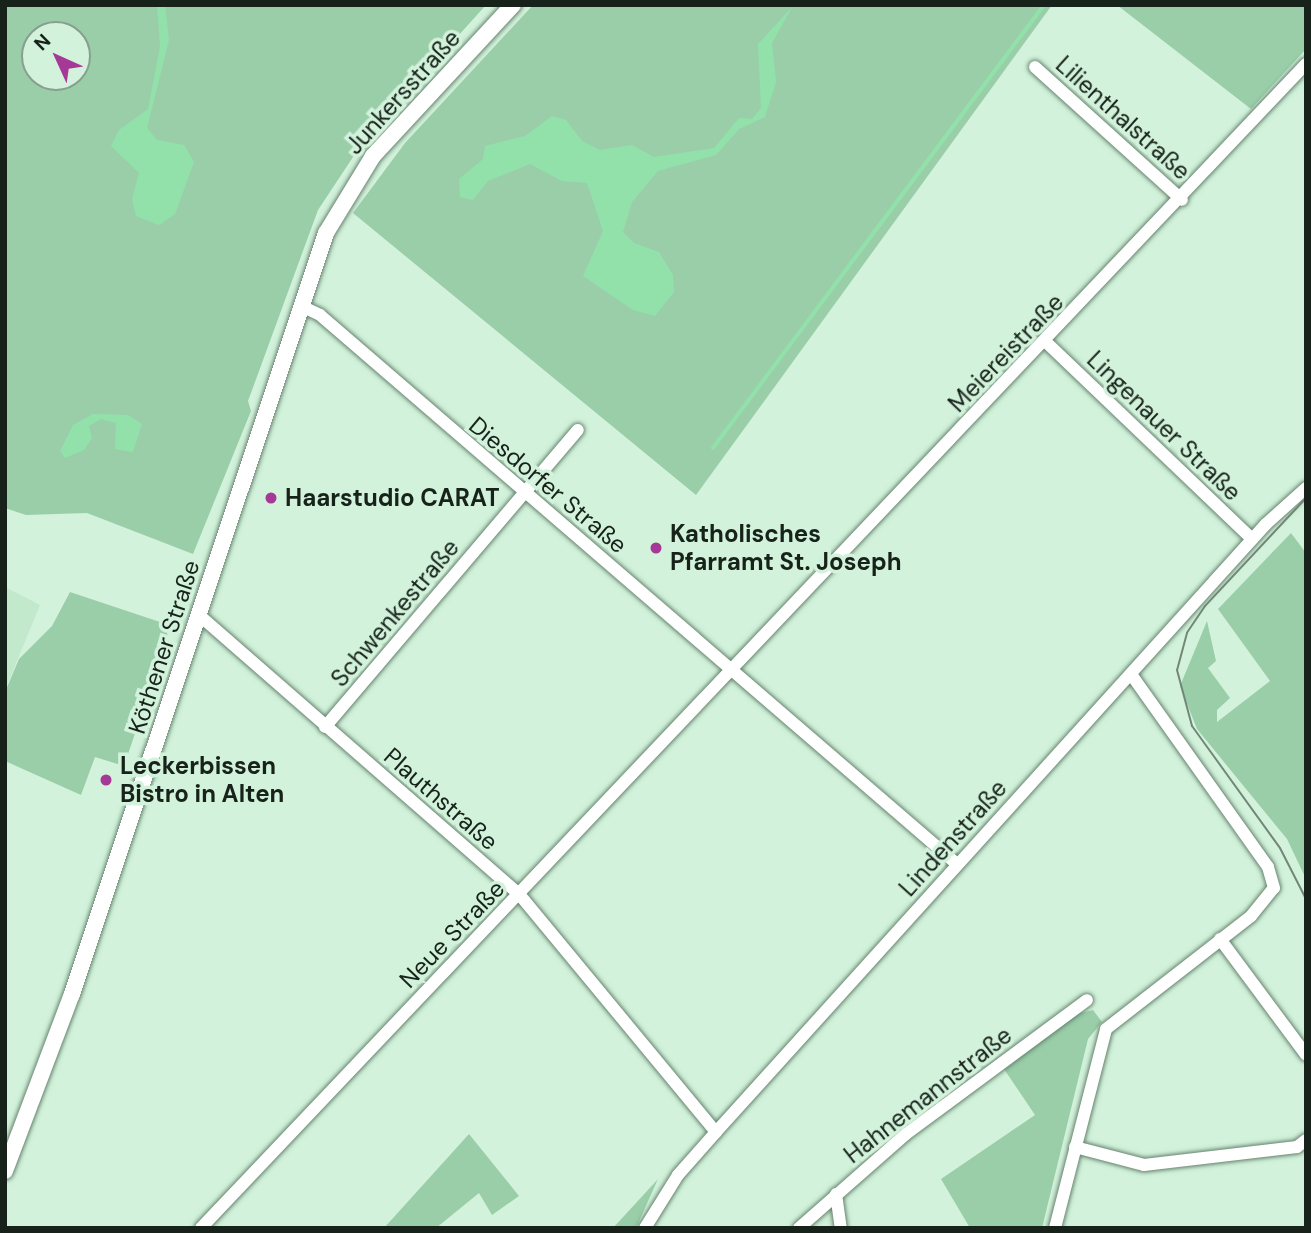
<!DOCTYPE html>
<meta charset="utf-8">
<style>
body{margin:0}
#map{position:relative;width:1311px;height:1233px;overflow:hidden;background:#d2f2db;font-family:"DM Sans",sans-serif}
div>[style]{position:absolute}
.built>*{inset:0;background:#c2e9cc}
.green>*{inset:0;background:#99cea9}
.water>*{inset:0;background:#92e1ab}
.stream>*{height:3.5px;margin:-1.75px;padding:0 1.75px;transform-origin:1.75px;border-radius:1.75px;background:#92e1ab}
.roads{filter:drop-shadow(0 0 2px #66836e) drop-shadow(0 0 2px #66836e)}
.street>*{height:12px;margin:-6px;padding:0 6px;transform-origin:6px;border-radius:6px;background:#fff}
.secondary>*{height:16px;margin:-8px;padding:0 8px;transform-origin:8px;border-radius:8px;background:#fff}
.tram>*{height:2px;margin:-1px;padding:0 1px;transform-origin:1px;border-radius:1px;background:#728778}
.dots>*{width:19px;height:19px;translate:-50% -50%;box-sizing:border-box;border:4px solid #d2f2db;border-radius:50%}
span{translate:-50% -50%;white-space:nowrap;text-align:center;line-height:1.15;-webkit-text-stroke:7px #d2f2db;paint-order:stroke}
.street-label{font-size:24px;color:#17221a}
.poi-label{font-size:24px;color:#17221a;font-weight:700}
.left{translate:0 -50%;text-align:left}
.frame{position:absolute;inset:0;border:7px solid #17221a;pointer-events:none}
.north{position:absolute;left:21px;top:21px;width:70px;height:70px;box-sizing:border-box;background:#d2f2db;border:2px solid #879f8e;border-radius:50%;rotate:315deg;font-size:19px;font-weight:700;line-height:28px;text-align:center;color:#17221a}
.north::after{content:'';display:block;margin:auto;width:24px;height:32px;background:#a63896;clip-path:polygon(50% 0,100% 100%,50% 72%,0 100%)}
</style>
<div id="map">
<div class="built">
<div style="clip-path:polygon(5px 587px,40px 605px,5px 690px)"></div>
</div>
<div class="green">
<div style="clip-path:polygon(evenodd,5px 5px,486px 5px,365px 139px,318px 210px,248px 401px,251px 411px,193px 554px,87px 513px,26px 515px,5px 508px,5px 5px,35px 35px,77px 35px,77px 77px,35px 77px,35px 35px)"></div>
<div style="clip-path:polygon(533px 5px,1052px 5px,696px 495px,353px 213px,405px 143px)"></div>
<div style="clip-path:polygon(1117px 5px,1306px 5px,1306px 49px,1251px 109px)"></div>
<div style="clip-path:polygon(1291px 533px,1306px 553px,1306px 879px,1287px 839px,1197px 729px,1180px 686px,1207px 621px,1216px 661px,1208px 668px,1230px 698px,1217px 710px,1217px 722px,1270px 681px,1218px 609px)"></div>
<div style="clip-path:polygon(70px 592px,163px 623px,168px 636px,124px 766px,95px 757px,81px 795px,5px 761px,5px 692px,19px 659px,52px 626px)"></div>
<div style="clip-path:polygon(1093px 1010px,1102px 1022px,1088px 1039px,1042px 1228px,970px 1228px,941px 1179px,1035px 1115px,1004px 1069px,1077px 1014px)"></div>
<div style="clip-path:polygon(469px 1134px,519px 1196px,492px 1215px,479px 1193px,436px 1228px,384px 1228px)"></div>
<div style="clip-path:polygon(658px 1179px,636px 1228px,613px 1228px)"></div>
</div>
<div class="water">
<div style="clip-path:polygon(157px 5px,165px 5px,169px 40px,147px 128px,157px 140px,184px 145px,194px 162px,175px 214px,159px 225px,136px 216px,132px 199px,139px 173px,111px 146px,119px 130px,148px 109px,160px 47px)"></div>
<div style="clip-path:polygon(792px 7px,772px 43px,776px 82px,765px 117px,739px 129px,716px 155px,658px 171px,632px 202px,623px 232px,634px 243px,659px 252px,673px 275px,674px 292px,655px 316px,633px 310px,583px 276px,603px 231px,587px 183px,562px 181px,530px 164px,488px 181px,473px 200px,460px 197px,459px 179px,483px 159px,485px 146px,525px 136px,552px 116px,566px 120px,582px 141px,600px 150px,632px 145px,654px 157px,714px 148px,739px 118px,752px 119px,761px 108px,758px 44px)"></div>
<div style="clip-path:polygon(93px 414px,128px 415px,142px 424px,133px 452px,115px 449px,116px 423px,101px 419px,89px 426px,92px 438px,84px 450px,65px 458px,60px 451px,73px 425px)"></div>
</div>
<div class="stream">
<div style="left:713px;top:448px;width:553px;rotate:-53.23deg"></div>
</div>
<div class="roads">
<div class="street">
<div style="left:1035px;top:67px;width:198px;rotate:42.1deg"></div>
<div style="left:301px;top:306px;width:21px;rotate:25deg"></div>
<div style="left:320px;top:315px;width:841px;rotate:40.76deg"></div>
<div style="left:1046px;top:342px;width:285px;rotate:43.7deg"></div>
<div style="left:199px;top:615px;width:425px;rotate:41.1deg"></div>
<div style="left:519px;top:894px;width:309px;rotate:50.4deg"></div>
<div style="left:325px;top:727px;width:390px;rotate:-49.6deg"></div>
<div style="left:1220px;top:939px;width:144px;rotate:53.4deg"></div>
<div style="left:1075px;top:1147px;width:71px;rotate:14.6deg"></div>
<div style="left:1144px;top:1165px;width:154px;rotate:-6.7deg"></div>
<div style="left:1297px;top:1147px;width:11px;rotate:-38deg"></div>
<div style="left:836px;top:1194px;width:34px;rotate:82deg"></div>
<div style="left:201px;top:1228px;width:1605px;rotate:-46.49deg"></div>
<div style="left:645px;top:1228px;width:62px;rotate:-58.1deg"></div>
<div style="left:678px;top:1175px;width:57px;rotate:-48.5deg"></div>
<div style="left:716px;top:1132px;width:820px;rotate:-47.87deg"></div>
<div style="left:1266px;top:524px;width:54px;rotate:-42deg"></div>
<div style="left:799px;top:1228px;width:142px;rotate:-41.3deg"></div>
<div style="left:906px;top:1134px;width:225px;rotate:-36.5deg"></div>
<div style="left:1055px;top:1228px;width:205px;rotate:-75.6deg"></div>
<div style="left:1106px;top:1029px;width:184px;rotate:-37.9deg"></div>
<div style="left:1251px;top:916px;width:36px;rotate:-51deg"></div>
<div style="left:1274px;top:888px;width:22px;rotate:-106deg"></div>
<div style="left:1268px;top:867px;width:237px;rotate:-125.4deg"></div>
</div>
<div class="secondary">
<div style="left:5px;top:1171px;width:189px;rotate:-69.3deg"></div>
<div style="left:72px;top:994px;width:802px;rotate:-71.54deg"></div>
<div style="left:326px;top:233px;width:90px;rotate:-58.6deg"></div>
<div style="left:373px;top:156px;width:206px;rotate:-47.2deg"></div>
</div>
</div>
<div class="tram">
<div style="left:1306px;top:498px;width:148px;rotate:133.1deg"></div>
<div style="left:1205px;top:606px;width:32px;rotate:124deg"></div>
<div style="left:1187px;top:633px;width:38px;rotate:105deg"></div>
<div style="left:1177px;top:670px;width:58px;rotate:75deg"></div>
<div style="left:1192px;top:726px;width:150px;rotate:54.2deg"></div>
<div style="left:1280px;top:848px;width:57px;rotate:63deg"></div>
</div>
<div class="dots">
<div style="left:271px;top:498px;background:#a63896"></div>
<div style="left:656px;top:548px;background:#a63896"></div>
<div style="left:106px;top:780px;background:#a63896"></div>
</div>
<div class="street-label">
<span style="left:403px;top:92px;rotate:-48deg">Junkersstraße</span>
<span style="left:1123px;top:118px;rotate:42deg">Lilienthalstraße</span>
<span style="left:1006px;top:353px;rotate:-46deg">Meiereistraße</span>
<span style="left:1164px;top:426px;rotate:44deg">Lingenauer Straße</span>
<span style="left:548px;top:485px;rotate:40deg">Diesdorfer Straße</span>
<span style="left:395px;top:613px;rotate:-50deg">Schwenkestraße</span>
<span style="left:164px;top:647px;rotate:-72deg">Köthener Straße</span>
<span style="left:441px;top:799px;rotate:41deg">Plauthstraße</span>
<span style="left:953px;top:838px;rotate:-48deg">Lindenstraße</span>
<span style="left:452px;top:934px;rotate:-46deg">Neue Straße</span>
<span style="left:928px;top:1095px;rotate:-38deg">Hahnemannstraße</span>
</div>
<div class="poi-label">
<span class="left" style="left:285px;top:498px">Haarstudio CARAT</span>
<span class="left" style="left:670px;top:548px">Katholisches<br>Pfarramt St. Joseph</span>
<span class="left" style="left:120px;top:780px">Leckerbissen<br>Bistro in Alten</span>
</div>
<div class="frame"></div>
<div class="north">N</div>
</div>
